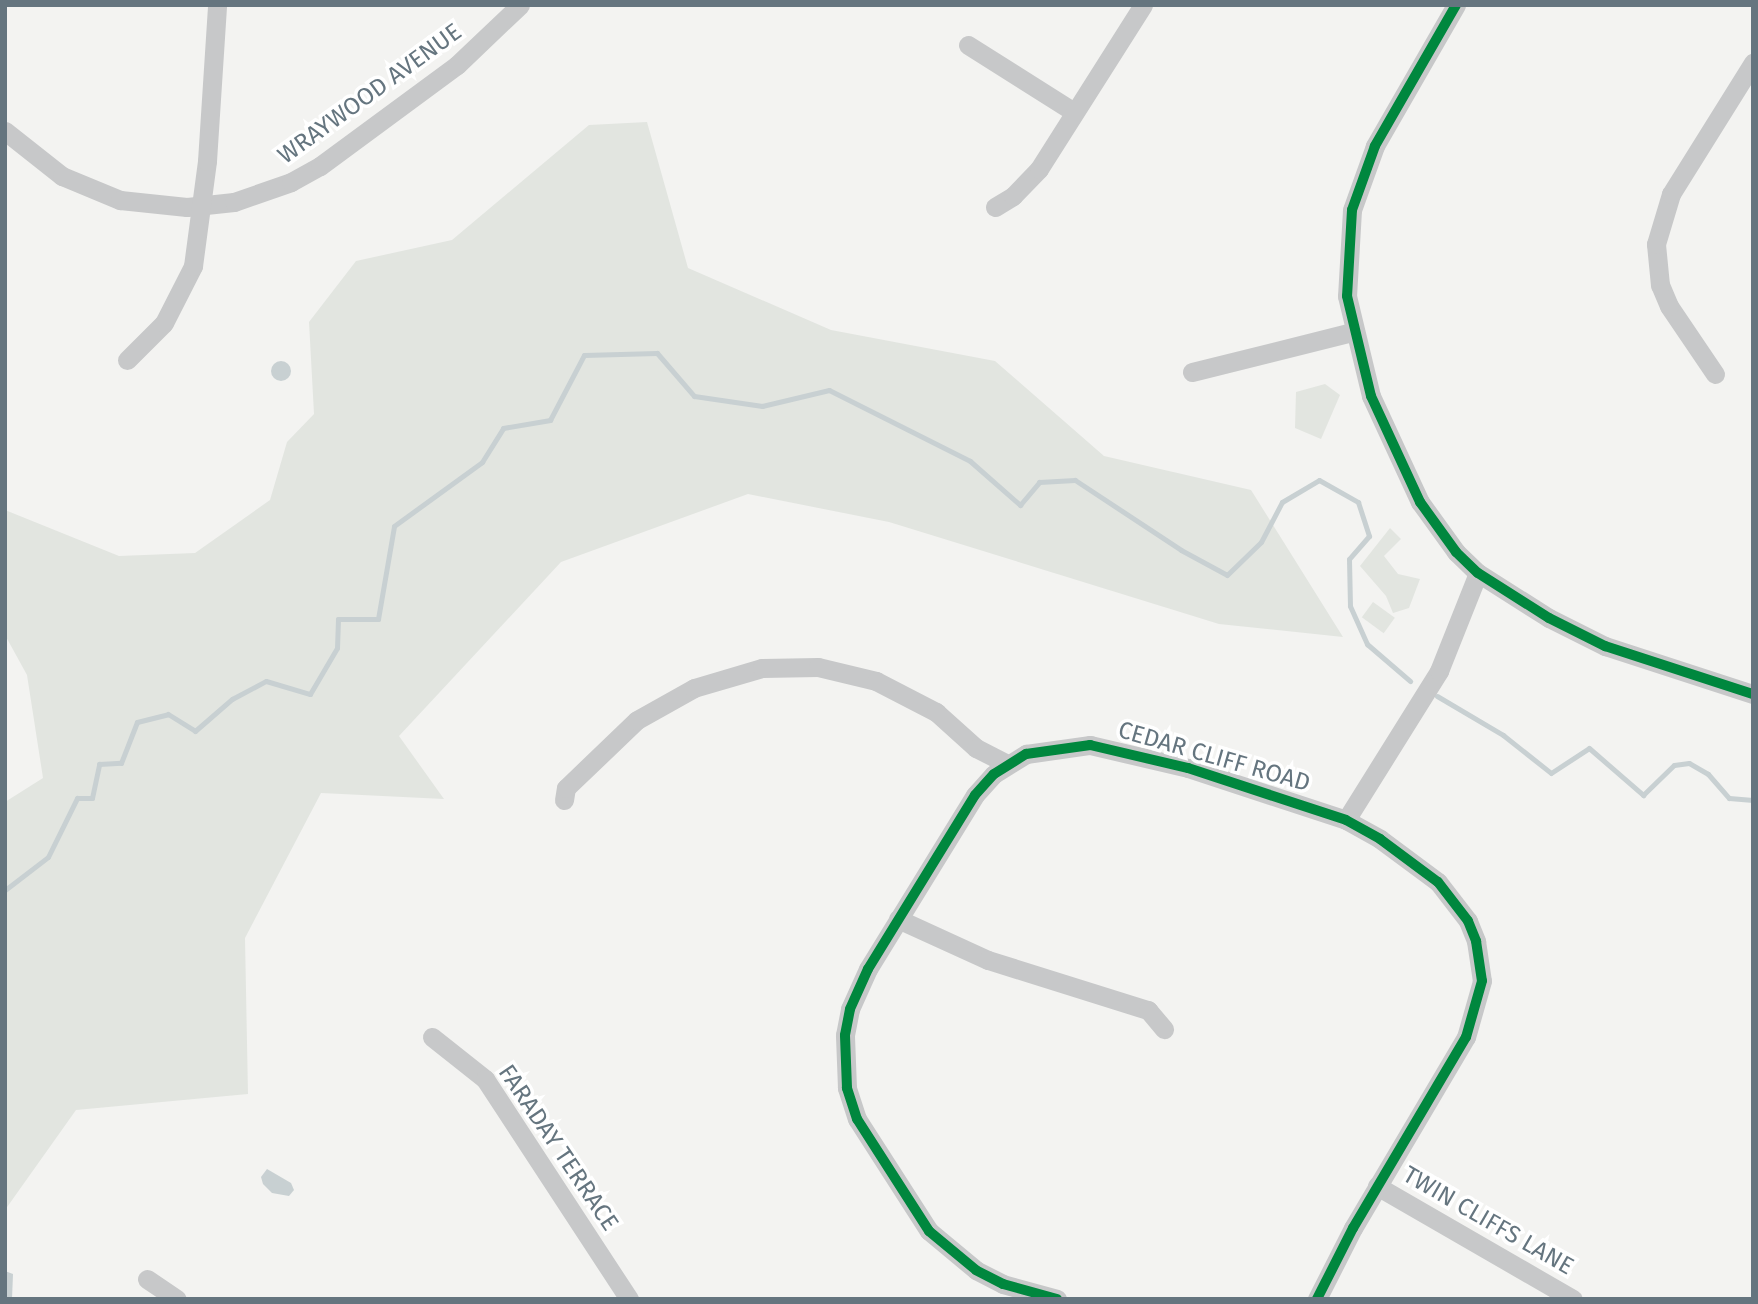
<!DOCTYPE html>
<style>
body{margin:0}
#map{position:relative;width:1758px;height:1304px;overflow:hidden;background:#f3f3f1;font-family:"Fira Sans",sans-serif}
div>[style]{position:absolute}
.green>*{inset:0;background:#e2e5e0;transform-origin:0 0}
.water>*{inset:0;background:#c8d0d2}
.round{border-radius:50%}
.stream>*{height:5px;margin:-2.5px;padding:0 2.5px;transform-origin:2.5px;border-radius:2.5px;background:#c8d0d2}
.street>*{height:19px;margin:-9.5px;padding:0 9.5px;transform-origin:9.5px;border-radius:9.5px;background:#c7c8c9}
.cycleway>*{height:10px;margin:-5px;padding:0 5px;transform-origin:5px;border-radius:5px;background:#00873e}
span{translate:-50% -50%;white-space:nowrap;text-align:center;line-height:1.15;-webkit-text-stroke:7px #fff;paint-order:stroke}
.street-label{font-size:24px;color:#65757f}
.frame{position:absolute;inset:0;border:7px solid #65757f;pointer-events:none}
</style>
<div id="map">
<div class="green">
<div style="clip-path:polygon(647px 122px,688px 268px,831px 330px,995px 361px,1104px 456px,1251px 490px,1343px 637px,1219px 624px,889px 522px,748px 494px,561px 562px,399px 736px,444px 799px,321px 793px,245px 938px,248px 1094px,76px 1110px,5px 1210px,5px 802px,43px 778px,27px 675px,5px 635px,5px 510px,119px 556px,195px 553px,270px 500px,287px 442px,314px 414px,309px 322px,356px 261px,452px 240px,589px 125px)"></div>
<div style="clip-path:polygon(1325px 384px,1340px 395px,1321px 439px,1295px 428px,1296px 392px)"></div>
<div style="clip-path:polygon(1390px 528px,1401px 539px,1384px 556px,1398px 574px,1420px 579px,1409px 608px,1393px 613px,1386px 596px,1360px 566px)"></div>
<div style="left:1373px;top:602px;width:27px;height:19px;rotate:36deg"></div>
</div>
<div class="water">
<div class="round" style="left:271px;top:361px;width:20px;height:20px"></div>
<div style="clip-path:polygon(267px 1169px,291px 1183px,294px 1190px,289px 1196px,272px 1193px,263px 1184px,261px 1177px)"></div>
<div style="clip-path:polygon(5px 1271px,13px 1274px,12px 1299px,5px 1299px)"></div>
</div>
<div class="stream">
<div style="left:1437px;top:696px;width:77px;rotate:30.6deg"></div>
<div style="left:1503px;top:735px;width:61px;rotate:38.4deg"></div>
<div style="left:1551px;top:773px;width:45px;rotate:-33.3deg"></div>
<div style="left:1589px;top:748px;width:72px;rotate:41deg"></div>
<div style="left:1643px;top:795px;width:43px;rotate:-44.1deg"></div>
<div style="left:1674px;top:765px;width:15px;rotate:-8deg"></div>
<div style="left:1689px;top:763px;width:22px;rotate:30deg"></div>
<div style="left:1708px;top:774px;width:32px;rotate:49deg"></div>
<div style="left:1729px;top:798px;width:24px;rotate:5deg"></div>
<div style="left:5px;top:890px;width:54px;rotate:-37.5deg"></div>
<div style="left:48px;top:857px;width:66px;rotate:-63.8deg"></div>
<div style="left:77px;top:798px;width:15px"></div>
<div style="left:92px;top:798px;width:35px;rotate:-78deg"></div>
<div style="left:99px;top:764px;width:22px;rotate:-3deg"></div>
<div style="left:121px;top:763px;width:44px;rotate:-68.7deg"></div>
<div style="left:137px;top:722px;width:32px;rotate:-14deg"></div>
<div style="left:168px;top:714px;width:32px;rotate:32deg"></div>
<div style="left:195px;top:731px;width:49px;rotate:-40.9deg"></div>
<div style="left:232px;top:699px;width:38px;rotate:-28deg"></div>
<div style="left:266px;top:681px;width:46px;rotate:16.5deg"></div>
<div style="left:310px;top:694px;width:53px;rotate:-59.6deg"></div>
<div style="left:337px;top:648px;width:29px;rotate:-88deg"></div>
<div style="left:338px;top:619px;width:40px"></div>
<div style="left:378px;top:619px;width:94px;rotate:-80.2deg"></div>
<div style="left:394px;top:526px;width:109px;rotate:-36deg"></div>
<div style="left:482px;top:462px;width:40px;rotate:-58deg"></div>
<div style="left:503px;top:428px;width:48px;rotate:-9.7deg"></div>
<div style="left:550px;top:420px;width:73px;rotate:-62.4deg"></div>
<div style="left:584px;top:355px;width:73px;rotate:-1.6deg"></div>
<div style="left:657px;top:353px;width:57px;rotate:49.3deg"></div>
<div style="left:694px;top:396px;width:69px;rotate:8.4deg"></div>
<div style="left:762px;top:406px;width:69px;rotate:-13.4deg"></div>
<div style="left:829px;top:390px;width:158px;rotate:26.7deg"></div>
<div style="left:970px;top:461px;width:67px;rotate:41.3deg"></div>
<div style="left:1020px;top:505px;width:30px;rotate:-50deg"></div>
<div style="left:1039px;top:482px;width:36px;rotate:-3deg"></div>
<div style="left:1075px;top:480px;width:127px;rotate:33.4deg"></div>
<div style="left:1181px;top:550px;width:52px;rotate:28.5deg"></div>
<div style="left:1227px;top:575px;width:47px;rotate:-44.1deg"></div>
<div style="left:1261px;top:542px;width:45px;rotate:-62.3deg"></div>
<div style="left:1282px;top:502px;width:43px;rotate:-30.7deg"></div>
<div style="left:1319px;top:480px;width:45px;rotate:29.4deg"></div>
<div style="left:1358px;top:502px;width:36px;rotate:72deg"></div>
<div style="left:1369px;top:536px;width:30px;rotate:131deg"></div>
<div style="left:1349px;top:559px;width:47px;rotate:88.8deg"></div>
<div style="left:1350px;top:606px;width:42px;rotate:65.9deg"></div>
<div style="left:1367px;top:644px;width:57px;rotate:40.7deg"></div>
</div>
<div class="street">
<div style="left:1456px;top:5px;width:163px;rotate:119.9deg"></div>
<div style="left:1375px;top:146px;width:68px;rotate:109.8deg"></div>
<div style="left:1352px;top:210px;width:86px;rotate:93.3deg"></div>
<div style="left:1347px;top:296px;width:103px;rotate:76.5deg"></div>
<div style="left:1371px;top:396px;width:117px;rotate:65.2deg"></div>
<div style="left:1420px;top:502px;width:62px;rotate:54.2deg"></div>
<div style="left:1456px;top:552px;width:30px;rotate:44deg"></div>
<div style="left:1478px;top:573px;width:84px;rotate:32.4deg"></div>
<div style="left:1549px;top:618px;width:63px;rotate:26.6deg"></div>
<div style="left:1605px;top:646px;width:156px;rotate:18deg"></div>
<div style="left:968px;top:45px;width:125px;rotate:32.3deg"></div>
<div style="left:5px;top:131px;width:73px;rotate:38.3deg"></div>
<div style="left:62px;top:176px;width:63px;rotate:22.5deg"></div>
<div style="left:120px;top:200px;width:67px;rotate:6deg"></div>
<div style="left:187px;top:207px;width:47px;rotate:-6.1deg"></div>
<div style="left:234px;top:202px;width:60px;rotate:-19.3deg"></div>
<div style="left:291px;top:182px;width:33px;rotate:-29deg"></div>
<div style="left:320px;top:166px;width:170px;rotate:-36.4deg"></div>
<div style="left:457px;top:65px;width:87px;rotate:-43.6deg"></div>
<div style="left:995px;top:207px;width:21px;rotate:-31deg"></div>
<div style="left:1013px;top:196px;width:37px;rotate:-46deg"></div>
<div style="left:1039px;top:169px;width:194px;rotate:-57.6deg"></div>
<div style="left:127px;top:360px;width:52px;rotate:-45deg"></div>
<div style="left:164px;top:323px;width:64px;rotate:-63deg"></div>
<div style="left:193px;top:266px;width:106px;rotate:-82.4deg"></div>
<div style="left:207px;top:161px;width:156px;rotate:-86.3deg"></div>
<div style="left:1192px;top:372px;width:166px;rotate:-14deg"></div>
<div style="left:1715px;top:374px;width:82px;rotate:-124.1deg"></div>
<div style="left:1669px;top:306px;width:23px;rotate:-113deg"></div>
<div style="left:1660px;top:285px;width:41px;rotate:-95.6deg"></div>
<div style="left:1656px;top:244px;width:52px;rotate:-73.3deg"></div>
<div style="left:1671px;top:194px;width:155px;rotate:-58deg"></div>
<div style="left:564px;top:800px;width:12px;rotate:-81deg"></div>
<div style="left:566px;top:788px;width:98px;rotate:-43.8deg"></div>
<div style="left:637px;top:720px;width:65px;rotate:-29.3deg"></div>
<div style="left:694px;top:688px;width:71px;rotate:-16.4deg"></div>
<div style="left:762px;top:668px;width:56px;rotate:-1deg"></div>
<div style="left:818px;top:667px;width:60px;rotate:13.6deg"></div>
<div style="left:876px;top:681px;width:68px;rotate:27.3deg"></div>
<div style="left:936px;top:712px;width:54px;rotate:42deg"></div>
<div style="left:976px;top:748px;width:35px;rotate:27deg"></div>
<div style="left:1346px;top:820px;width:176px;rotate:-58deg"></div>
<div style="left:1439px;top:671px;width:105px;rotate:-68.3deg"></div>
<div style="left:898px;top:919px;width:99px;rotate:24.5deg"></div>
<div style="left:988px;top:960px;width:168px;rotate:17.4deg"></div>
<div style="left:1148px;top:1010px;width:25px;rotate:50deg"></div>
<div style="left:432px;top:1037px;width:68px;rotate:38.4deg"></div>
<div style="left:485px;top:1079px;width:263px;rotate:56.8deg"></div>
<div style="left:1377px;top:1186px;width:226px;rotate:30deg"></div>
<div style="left:147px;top:1279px;width:36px;rotate:34deg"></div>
<div style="left:1057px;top:1299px;width:56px;rotate:-164.5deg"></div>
<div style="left:1003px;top:1284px;width:30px;rotate:-153deg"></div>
<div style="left:976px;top:1270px;width:61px;rotate:-140.3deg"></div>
<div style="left:929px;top:1231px;width:133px;rotate:-122.7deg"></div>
<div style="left:857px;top:1119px;width:33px;rotate:-108deg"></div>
<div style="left:847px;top:1088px;width:53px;rotate:-92.2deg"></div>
<div style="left:845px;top:1035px;width:26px;rotate:-79deg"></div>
<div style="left:850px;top:1009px;width:44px;rotate:-65.8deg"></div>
<div style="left:868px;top:969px;width:204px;rotate:-58.4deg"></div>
<div style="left:975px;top:795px;width:28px;rotate:-48deg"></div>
<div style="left:994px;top:774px;width:38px;rotate:-32deg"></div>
<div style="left:1026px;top:754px;width:65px;rotate:-8deg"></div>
<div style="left:1090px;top:745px;width:101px;rotate:13.2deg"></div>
<div style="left:1188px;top:768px;width:166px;rotate:18.2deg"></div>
<div style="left:1346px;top:820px;width:39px;rotate:29deg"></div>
<div style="left:1380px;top:839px;width:72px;rotate:36.6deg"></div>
<div style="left:1438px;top:882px;width:49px;rotate:52.4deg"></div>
<div style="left:1468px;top:921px;width:22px;rotate:68deg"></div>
<div style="left:1476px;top:941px;width:40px;rotate:81.5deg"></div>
<div style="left:1482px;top:981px;width:58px;rotate:105.9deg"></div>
<div style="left:1466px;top:1037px;width:222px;rotate:120.6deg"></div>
<div style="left:1353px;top:1228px;width:80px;rotate:116.9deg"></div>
</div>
<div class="cycleway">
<div style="left:1456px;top:5px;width:163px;rotate:119.9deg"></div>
<div style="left:1375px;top:146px;width:68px;rotate:109.8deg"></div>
<div style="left:1352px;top:210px;width:86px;rotate:93.3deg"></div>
<div style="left:1347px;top:296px;width:103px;rotate:76.5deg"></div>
<div style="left:1371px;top:396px;width:117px;rotate:65.2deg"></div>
<div style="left:1420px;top:502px;width:62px;rotate:54.2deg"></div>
<div style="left:1456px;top:552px;width:30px;rotate:44deg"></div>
<div style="left:1478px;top:573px;width:84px;rotate:32.4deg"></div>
<div style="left:1549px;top:618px;width:63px;rotate:26.6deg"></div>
<div style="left:1605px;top:646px;width:156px;rotate:18deg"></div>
<div style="left:1057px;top:1299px;width:56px;rotate:-164.5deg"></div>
<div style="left:1003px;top:1284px;width:30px;rotate:-153deg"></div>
<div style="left:976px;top:1270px;width:61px;rotate:-140.3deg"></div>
<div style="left:929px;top:1231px;width:133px;rotate:-122.7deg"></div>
<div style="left:857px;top:1119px;width:33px;rotate:-108deg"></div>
<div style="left:847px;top:1088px;width:53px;rotate:-92.2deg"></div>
<div style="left:845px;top:1035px;width:26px;rotate:-79deg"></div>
<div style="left:850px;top:1009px;width:44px;rotate:-65.8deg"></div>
<div style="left:868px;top:969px;width:204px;rotate:-58.4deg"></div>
<div style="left:975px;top:795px;width:28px;rotate:-48deg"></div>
<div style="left:994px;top:774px;width:38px;rotate:-32deg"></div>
<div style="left:1026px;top:754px;width:65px;rotate:-8deg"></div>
<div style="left:1090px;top:745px;width:101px;rotate:13.2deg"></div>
<div style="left:1188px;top:768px;width:166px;rotate:18.2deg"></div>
<div style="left:1346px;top:820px;width:39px;rotate:29deg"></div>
<div style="left:1380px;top:839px;width:72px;rotate:36.6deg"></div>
<div style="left:1438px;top:882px;width:49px;rotate:52.4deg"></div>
<div style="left:1468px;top:921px;width:22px;rotate:68deg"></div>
<div style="left:1476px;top:941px;width:40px;rotate:81.5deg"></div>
<div style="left:1482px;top:981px;width:58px;rotate:105.9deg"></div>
<div style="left:1466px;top:1037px;width:222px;rotate:120.6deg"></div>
<div style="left:1353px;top:1228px;width:80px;rotate:116.9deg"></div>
</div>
<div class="street-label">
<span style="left:370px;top:94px;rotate:-36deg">WRAYWOOD AVENUE</span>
<span style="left:1214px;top:757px;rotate:16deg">CEDAR CLIFF ROAD</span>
<span style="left:558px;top:1148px;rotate:56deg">FARADAY TERRACE</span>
<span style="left:1488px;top:1221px;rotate:30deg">TWIN CLIFFS LANE</span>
</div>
<div class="frame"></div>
</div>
